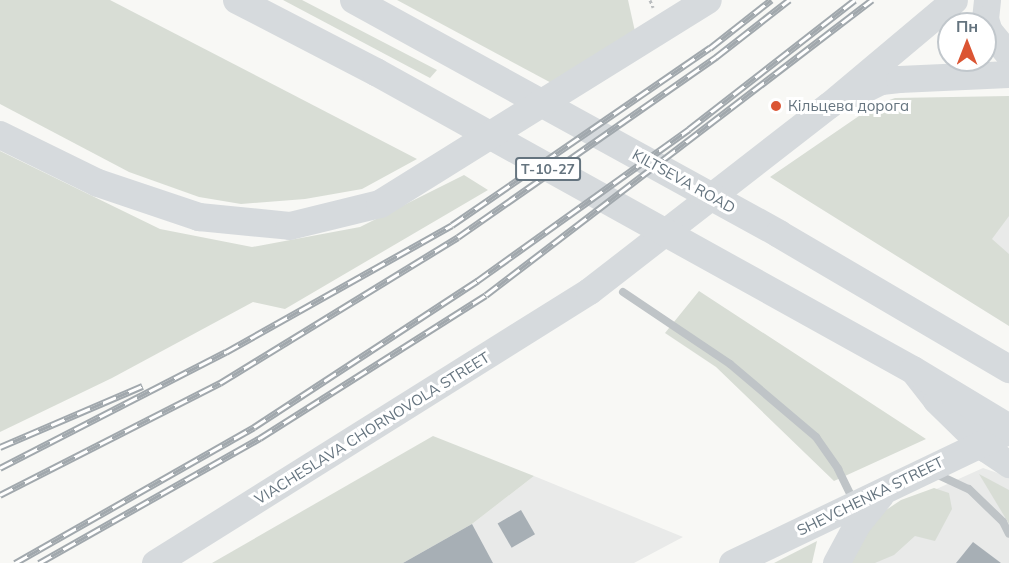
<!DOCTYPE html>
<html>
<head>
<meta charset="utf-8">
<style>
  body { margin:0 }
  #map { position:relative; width:1009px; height:563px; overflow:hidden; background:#f8f8f5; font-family:Mulish,sans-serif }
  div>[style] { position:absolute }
  .built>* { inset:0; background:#e9eae9 }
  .green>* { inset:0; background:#d8ddd5 }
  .building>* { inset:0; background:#a7afb5; transform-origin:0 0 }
  .path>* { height:3px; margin-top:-1.5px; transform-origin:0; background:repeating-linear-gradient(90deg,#babdbf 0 3px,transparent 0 6px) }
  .service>* { height:8px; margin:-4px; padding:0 4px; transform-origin:4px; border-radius:4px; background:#bfc4c7 }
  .primary>* { height:27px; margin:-13.5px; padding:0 13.5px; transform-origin:13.5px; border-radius:13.5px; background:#d6dadd }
  .trunk>* { height:28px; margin:-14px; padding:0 14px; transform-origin:14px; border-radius:14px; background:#d6dadd }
  .rail>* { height:7px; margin-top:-3.5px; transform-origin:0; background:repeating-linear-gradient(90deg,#fff 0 14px,#a1a8ad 0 28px); box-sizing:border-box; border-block:2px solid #a1a8ad }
  .dots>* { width:16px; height:16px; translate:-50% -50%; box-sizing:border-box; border:3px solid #fff; border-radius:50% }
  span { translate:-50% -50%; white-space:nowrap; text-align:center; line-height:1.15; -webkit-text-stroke:6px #fff; paint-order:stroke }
  .shield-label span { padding:2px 4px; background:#fff; border:2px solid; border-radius:4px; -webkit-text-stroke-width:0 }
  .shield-label { font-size:14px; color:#65747f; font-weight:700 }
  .poi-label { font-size:15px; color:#65747f }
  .left { translate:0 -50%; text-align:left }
  .street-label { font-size:15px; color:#65747f }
  .north { position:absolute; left:937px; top:12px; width:60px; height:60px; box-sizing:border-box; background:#fff; border:2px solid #c1c7cc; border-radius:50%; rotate:0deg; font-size:16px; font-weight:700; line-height:24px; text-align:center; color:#65747f }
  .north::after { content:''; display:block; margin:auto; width:21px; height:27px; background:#db5533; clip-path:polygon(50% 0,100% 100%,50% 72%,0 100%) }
</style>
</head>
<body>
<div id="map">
  <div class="built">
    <i style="clip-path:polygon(1009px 171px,1009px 268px,966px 233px)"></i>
    <i style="clip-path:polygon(983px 468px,1009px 477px,1009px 563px,848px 563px,912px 500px)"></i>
    <i style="clip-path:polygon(534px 476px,683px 537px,634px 563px,403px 563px,472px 524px)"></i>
  </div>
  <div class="green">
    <i style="clip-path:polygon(0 0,110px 0,417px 159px,362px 189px,305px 199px,241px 204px,199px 197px,129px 172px,0 104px)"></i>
    <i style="clip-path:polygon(283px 0,302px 0,437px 70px,430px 78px)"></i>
    <i style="clip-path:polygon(397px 0,628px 0,636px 36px,557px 86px)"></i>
    <i style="clip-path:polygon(1009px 96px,1009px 216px,992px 239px,1009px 254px,1009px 326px,770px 177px,875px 105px,895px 98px)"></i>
    <i style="clip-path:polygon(0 151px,160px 229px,252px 247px,360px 227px,464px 175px,488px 190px,285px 309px,253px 302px,112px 378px,0 432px)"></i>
    <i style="clip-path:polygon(699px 291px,926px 439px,834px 481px,716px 367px,665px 333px)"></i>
    <i style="clip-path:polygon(433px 436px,534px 476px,472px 524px,403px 563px,212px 563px)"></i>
    <i style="clip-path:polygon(979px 474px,1009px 490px,1009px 524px)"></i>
    <i style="clip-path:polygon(934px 488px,949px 493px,952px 509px,935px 541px,915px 536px,894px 555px,875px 563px,842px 563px,880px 514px,901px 500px)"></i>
    <i style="clip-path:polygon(817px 541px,812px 563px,774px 563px)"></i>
  </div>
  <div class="building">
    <i style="left:521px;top:510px;width:28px;height:27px;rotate:60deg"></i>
    <i style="clip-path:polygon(472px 524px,493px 563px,403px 563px)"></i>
    <i style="clip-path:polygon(973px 542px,1001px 563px,956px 563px)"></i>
  </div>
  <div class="path">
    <i style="left:650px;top:0;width:8px;rotate:67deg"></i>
  </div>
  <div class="service">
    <i style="left:623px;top:292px;width:129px;rotate:33.9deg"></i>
    <i style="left:730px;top:364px;width:113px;rotate:40.3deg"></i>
    <i style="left:816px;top:437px;width:39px;rotate:55deg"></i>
    <i style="left:838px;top:469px;width:37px;rotate:64deg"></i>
    <i style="left:934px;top:473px;width:38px;rotate:25deg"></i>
    <i style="left:969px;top:489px;width:47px;rotate:44.1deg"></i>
    <i style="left:1003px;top:522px;width:13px;rotate:63deg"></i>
  </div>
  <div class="primary">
    <i style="left:987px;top:0;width:19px;rotate:96deg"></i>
    <i style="left:985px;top:19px;width:13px;rotate:72deg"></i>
    <i style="left:989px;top:31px;width:31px;rotate:50deg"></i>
    <i style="left:854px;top:94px;width:30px;rotate:-26deg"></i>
    <i style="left:881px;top:81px;width:18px;rotate:-6deg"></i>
    <i style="left:899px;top:79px;width:110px;rotate:-2.6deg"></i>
    <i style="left:915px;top:373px;width:34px;rotate:52deg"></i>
    <i style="left:936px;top:400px;width:69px;rotate:44.4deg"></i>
    <i style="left:985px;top:448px;width:29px;rotate:34deg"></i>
    <i style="left:155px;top:563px;width:512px;rotate:-32.08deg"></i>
    <i style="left:589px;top:291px;width:304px;rotate:-37.8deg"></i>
    <i style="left:829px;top:105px;width:163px;rotate:-40deg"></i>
    <i style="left:732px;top:563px;width:307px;rotate:-25.6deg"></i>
    <i style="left:836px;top:563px;width:44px;rotate:-61.7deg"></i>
    <i style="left:857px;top:524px;width:38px;rotate:-51deg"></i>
  </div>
  <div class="trunk">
    <i style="left:237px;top:0;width:157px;rotate:27.4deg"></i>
    <i style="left:376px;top:72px;width:614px;rotate:29.03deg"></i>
    <i style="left:913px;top:370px;width:112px;rotate:31.1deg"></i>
    <i style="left:354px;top:0;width:485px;rotate:28.8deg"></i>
    <i style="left:779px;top:234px;width:267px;rotate:30.4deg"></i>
    <i style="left:0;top:135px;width:109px;rotate:26.1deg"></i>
    <i style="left:98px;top:183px;width:107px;rotate:18.6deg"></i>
    <i style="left:199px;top:217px;width:91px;rotate:5.6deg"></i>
    <i style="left:290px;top:226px;width:93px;rotate:-13.7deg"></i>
    <i style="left:380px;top:204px;width:386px;rotate:-31.9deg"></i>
  </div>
  <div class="rail">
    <i style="left:0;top:447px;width:155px;rotate:-23.2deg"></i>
    <i style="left:0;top:468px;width:254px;rotate:-27.2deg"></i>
    <i style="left:226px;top:352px;width:259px;rotate:-29.3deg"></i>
    <i style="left:452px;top:225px;width:313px;rotate:-34.5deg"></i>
    <i style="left:710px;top:48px;width:78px;rotate:-38.2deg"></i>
    <i style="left:0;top:495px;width:247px;rotate:-27deg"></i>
    <i style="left:220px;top:383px;width:279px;rotate:-31.5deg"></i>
    <i style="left:458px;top:237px;width:315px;rotate:-34.9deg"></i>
    <i style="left:716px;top:57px;width:93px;rotate:-38deg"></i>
    <i style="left:15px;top:563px;width:275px;rotate:-29.6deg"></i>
    <i style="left:254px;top:427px;width:267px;rotate:-33.2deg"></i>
    <i style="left:477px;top:281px;width:261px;rotate:-35.6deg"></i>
    <i style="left:689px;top:129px;width:210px;rotate:-37.9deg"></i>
    <i style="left:39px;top:563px;width:254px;rotate:-29.5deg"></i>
    <i style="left:260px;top:438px;width:267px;rotate:-32.3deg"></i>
    <i style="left:486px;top:295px;width:486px;rotate:-37.4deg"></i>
  </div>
  <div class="dots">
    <i style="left:776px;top:106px;background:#db5533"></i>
  </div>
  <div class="shield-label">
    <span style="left:548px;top:169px">Т-10-27</span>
  </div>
  <div class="poi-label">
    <span class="left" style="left:788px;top:106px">Кільцева дорога</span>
  </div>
  <div class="street-label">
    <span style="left:684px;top:181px;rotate:29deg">KILTSEVA ROAD</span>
    <span style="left:372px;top:428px;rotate:-32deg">VIACHESLAVA CHORNOVOLA STREET</span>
    <span style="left:870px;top:496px;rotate:-26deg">SHEVCHENKA STREET</span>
  </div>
  <div class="north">Пн</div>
</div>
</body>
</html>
